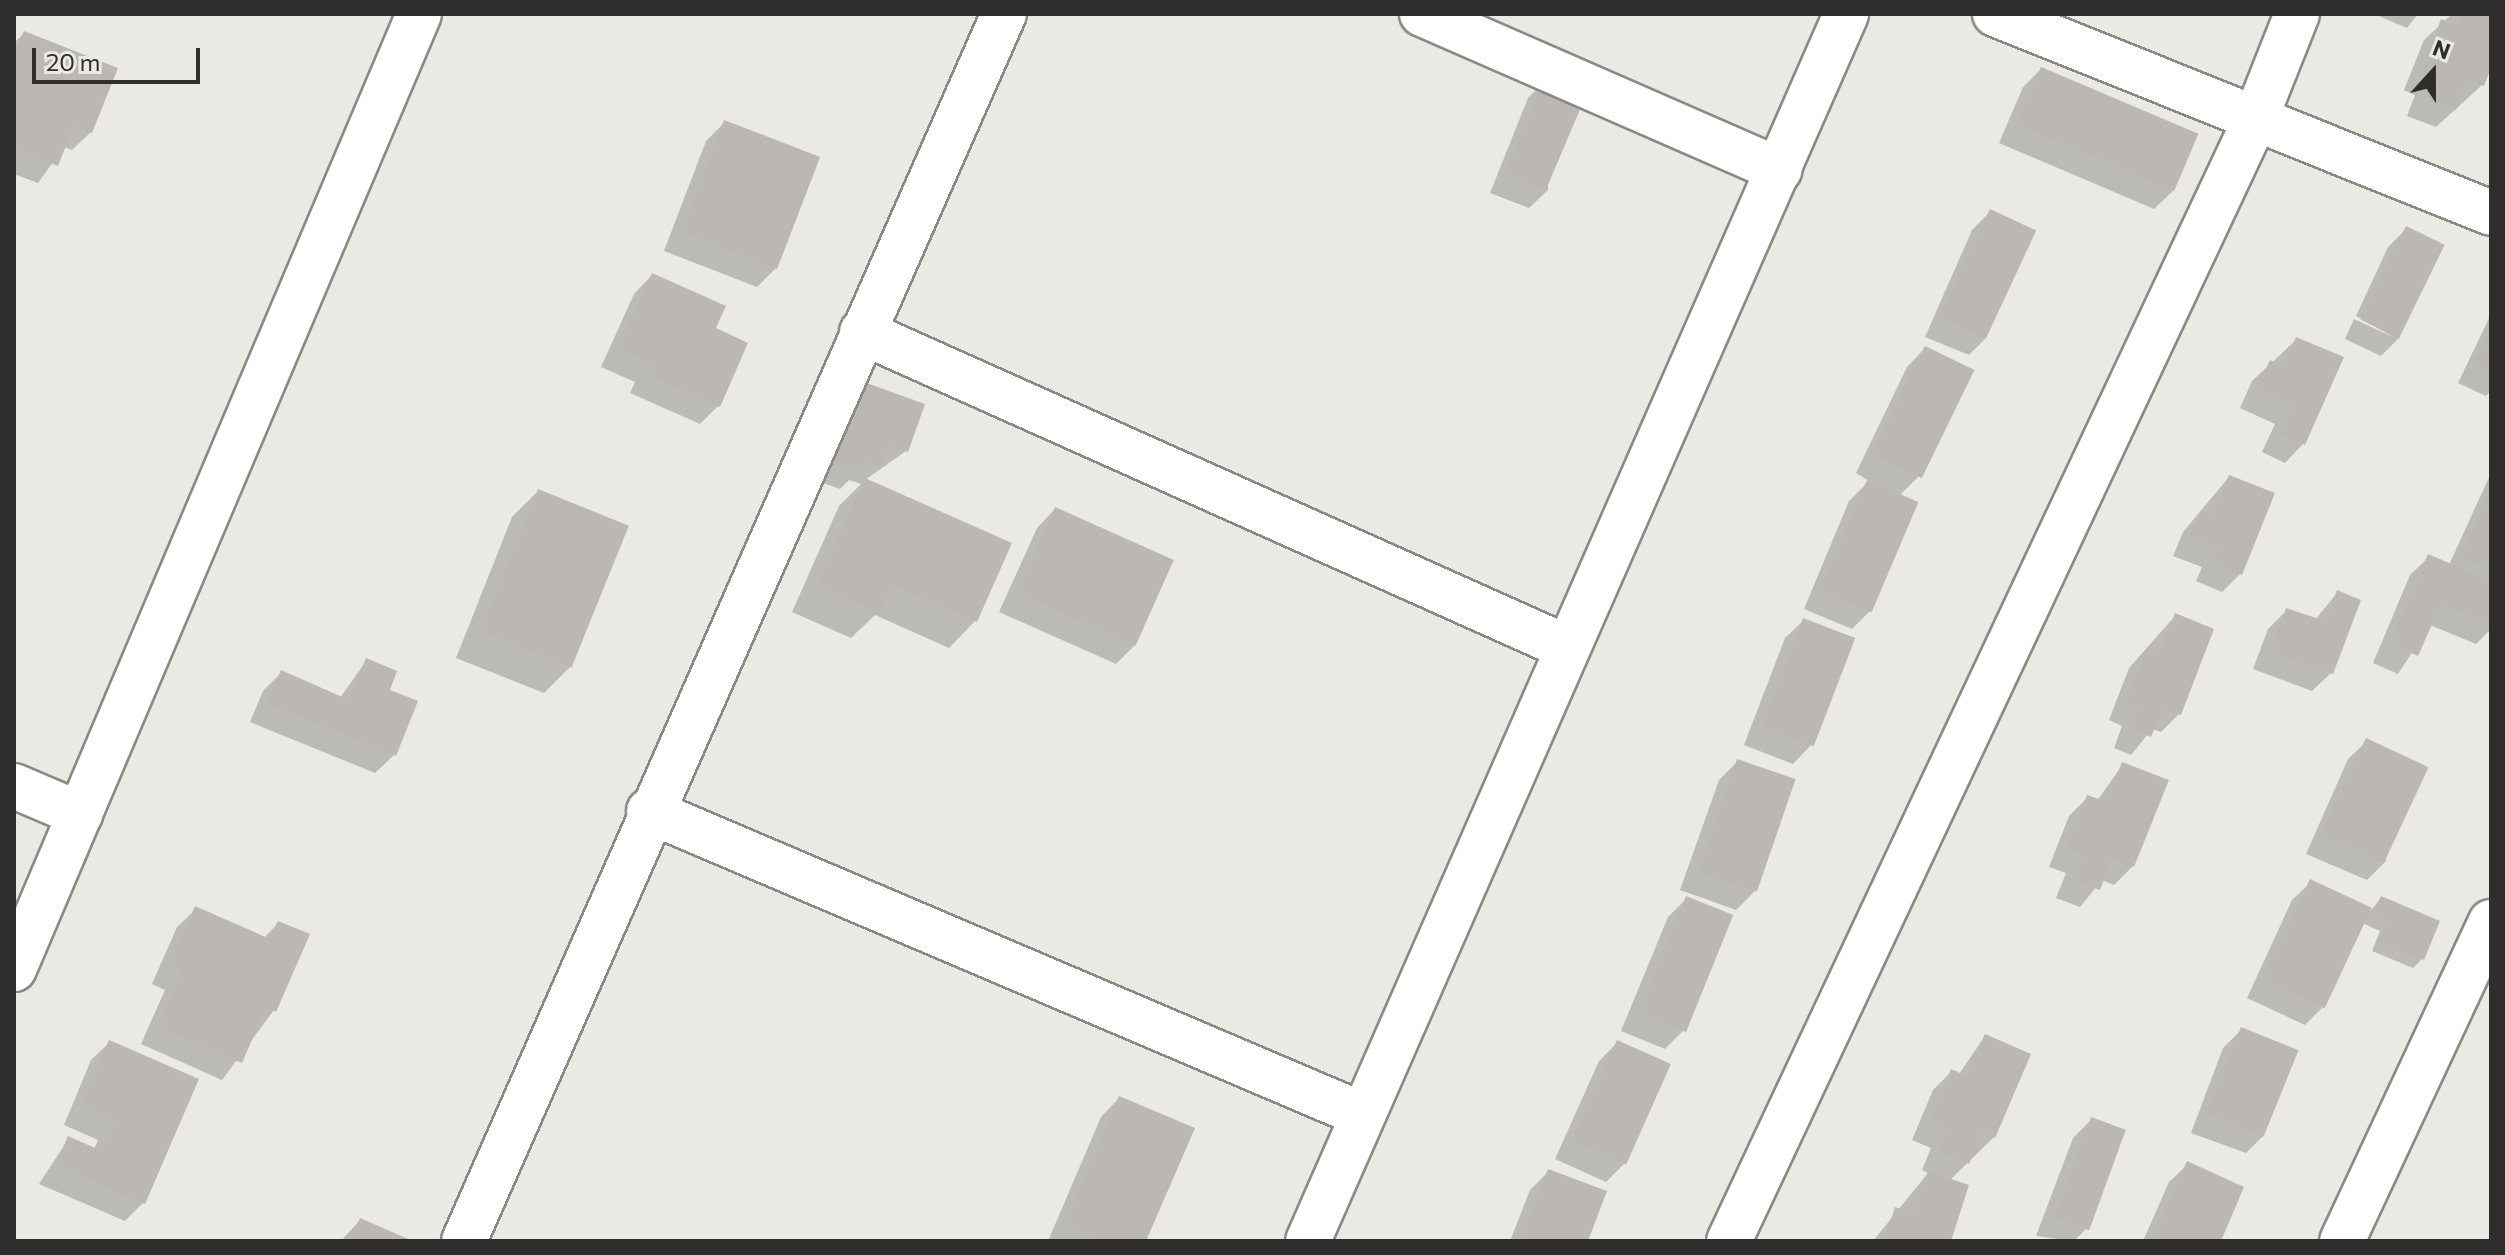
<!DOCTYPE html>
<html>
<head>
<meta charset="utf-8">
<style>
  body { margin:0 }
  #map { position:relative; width:2505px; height:1255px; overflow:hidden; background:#ebe9e4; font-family:Commissioner,sans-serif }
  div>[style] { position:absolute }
  .shadow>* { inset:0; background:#0003 }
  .building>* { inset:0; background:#bbb8b4; transform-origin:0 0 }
  .roads { filter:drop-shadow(2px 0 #8b8984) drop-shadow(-2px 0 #8b8984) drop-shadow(0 2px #8b8984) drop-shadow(0 -2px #8b8984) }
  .minor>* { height:44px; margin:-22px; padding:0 22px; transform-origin:22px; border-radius:22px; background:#fff }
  span { translate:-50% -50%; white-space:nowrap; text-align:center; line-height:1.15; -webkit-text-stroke:6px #ebe9e4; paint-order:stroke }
  .frame { position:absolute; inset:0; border:16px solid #2f2e2c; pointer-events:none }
  .north { position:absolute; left:2393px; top:32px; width:80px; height:80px; -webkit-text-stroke:6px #ebe9e4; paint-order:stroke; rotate:21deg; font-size:22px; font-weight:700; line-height:32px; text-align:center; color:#2f2e2c }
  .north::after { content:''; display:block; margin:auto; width:28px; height:36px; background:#2f2e2c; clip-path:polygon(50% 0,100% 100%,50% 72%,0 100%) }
  .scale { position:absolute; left:32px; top:48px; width:168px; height:36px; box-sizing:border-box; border:4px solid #2f2e2c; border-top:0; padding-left:10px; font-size:24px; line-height:28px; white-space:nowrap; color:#2f2e2c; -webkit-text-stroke:6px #ebe9e4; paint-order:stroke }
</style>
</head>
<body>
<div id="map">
  <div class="shadow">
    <i style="clip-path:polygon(2374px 14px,2418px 14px,2407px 28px)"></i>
    <i style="clip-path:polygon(2452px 14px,2491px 14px,2491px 62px,2482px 85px,2436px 127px,2407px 116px,2415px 95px,2404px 90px,2424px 40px)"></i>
    <i style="clip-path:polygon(24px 33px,91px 132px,72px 150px,64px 147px,38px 183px,14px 174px,14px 43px)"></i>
    <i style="clip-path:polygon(2041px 69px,2173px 191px,2154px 209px,1999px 143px,2023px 87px)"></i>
    <i style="clip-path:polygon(1547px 79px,1548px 190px,1529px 208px,1490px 193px,1528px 98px)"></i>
    <i style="clip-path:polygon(725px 122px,776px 268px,757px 287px,664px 251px,706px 141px)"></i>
    <i style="clip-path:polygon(1990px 212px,1987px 337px,1969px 355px,1925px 337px,1972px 230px)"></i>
    <i style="clip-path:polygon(2406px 229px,2400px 337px,2381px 356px,2345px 339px,2354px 319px,2395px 338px,2356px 316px,2388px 247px)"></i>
    <i style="clip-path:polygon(652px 275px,713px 329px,718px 406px,700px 424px,630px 393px,635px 382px,601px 367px,634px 294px)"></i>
    <i style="clip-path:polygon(2491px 314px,2491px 391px,2486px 396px,2458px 383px)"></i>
    <i style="clip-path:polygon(2297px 339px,2303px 444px,2285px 463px,2262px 452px,2275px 424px,2240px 408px,2252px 381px)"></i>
    <i style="clip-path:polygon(1925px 348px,1920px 475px,1899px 496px,1916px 503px,1871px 610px,1852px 629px,1804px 609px,1849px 501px,1867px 483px,1884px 490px,1856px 473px,1907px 367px)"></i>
    <i style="clip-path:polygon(829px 397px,906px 451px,865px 480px,1009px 544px,975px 621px,949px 648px,875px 615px,851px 638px,792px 612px,839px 506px,861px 484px,849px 480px,840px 489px,801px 475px)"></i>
    <i style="clip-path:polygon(2491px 473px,2491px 629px,2476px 644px,2430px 625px,2398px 674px,2373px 663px,2410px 575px,2429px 557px,2449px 565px)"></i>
    <i style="clip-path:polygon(2229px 477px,2240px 574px,2222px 592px,2196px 581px,2202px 567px,2173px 556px,2183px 532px)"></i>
    <i style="clip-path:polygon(538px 491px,571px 666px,544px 693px,456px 658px,512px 517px)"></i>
    <i style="clip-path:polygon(1055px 509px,1134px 646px,1116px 664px,999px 612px,1037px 528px)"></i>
    <i style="clip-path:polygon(2337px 593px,2331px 673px,2312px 691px,2253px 669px,2268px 629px,2287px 610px,2315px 620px)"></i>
    <i style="clip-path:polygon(2175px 616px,2179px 714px,2161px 732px,2152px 729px,2131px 755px,2114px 748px,2122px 726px,2109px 720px,2129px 668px)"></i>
    <i style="clip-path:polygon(1804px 620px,1811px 745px,1793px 764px,1744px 745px,1785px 638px)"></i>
    <i style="clip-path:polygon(366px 661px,387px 691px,394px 755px,375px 773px,250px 722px,263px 691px,281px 673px,340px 698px)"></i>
    <i style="clip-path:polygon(2367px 741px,2386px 861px,2367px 880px,2306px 854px,2348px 759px)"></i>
    <i style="clip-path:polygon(1738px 761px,1754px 892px,1736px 910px,1680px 890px,1719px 780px)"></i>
    <i style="clip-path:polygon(2123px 764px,2133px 866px,2114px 885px,2102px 880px,2080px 907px,2056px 898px,2066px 873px,2049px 867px,2069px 816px,2088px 797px,2097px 801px)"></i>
    <i style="clip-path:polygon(2311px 882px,2371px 910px,2381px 898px,2422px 959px,2413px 968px,2372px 951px,2380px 931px,2362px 923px,2323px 1007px,2305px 1025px,2247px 998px,2292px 900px)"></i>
    <i style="clip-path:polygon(1686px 899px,1683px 1031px,1665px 1049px,1621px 1031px,1668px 917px)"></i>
    <i style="clip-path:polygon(196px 909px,264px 938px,278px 923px,274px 1010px,222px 1080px,141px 1044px,165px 990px,152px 984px,177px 927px)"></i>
    <i style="clip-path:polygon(2241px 1030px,2264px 1135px,2246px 1153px,2191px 1133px,2223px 1048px)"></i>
    <i style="clip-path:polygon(1985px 1036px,1994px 1137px,1950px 1180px,1949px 1241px,1873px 1241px,1928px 1173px,1922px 1170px,1931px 1148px,1912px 1140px,1933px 1090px,1952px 1071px,1959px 1074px)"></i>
    <i style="clip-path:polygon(110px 1042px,143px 1203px,125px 1221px,39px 1184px,69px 1138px,94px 1149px,98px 1140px,64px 1125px,91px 1060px)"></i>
    <i style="clip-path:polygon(1617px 1043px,1624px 1164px,1606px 1182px,1555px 1159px,1599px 1061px)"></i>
    <i style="clip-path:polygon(1119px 1098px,1144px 1241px,1048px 1241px,1101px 1117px)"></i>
    <i style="clip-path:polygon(2091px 1120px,2087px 1228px,2074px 1241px,2036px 1236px,2073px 1138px)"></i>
    <i style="clip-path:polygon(2188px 1164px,2218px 1241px,2143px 1241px,2169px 1182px)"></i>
    <i style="clip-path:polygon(1549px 1171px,1586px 1241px,1510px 1241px,1530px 1190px)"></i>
    <i style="clip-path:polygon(360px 1220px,408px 1241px,341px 1241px)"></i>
  </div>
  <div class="building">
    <i style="clip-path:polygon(2461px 14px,2491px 14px,2491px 68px,2484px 86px,2468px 79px,2456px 110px,2424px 98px,2432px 76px,2421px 72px,2441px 19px,2457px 25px)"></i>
    <i style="clip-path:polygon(24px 31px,118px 68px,92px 133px,74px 125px,58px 166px,14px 148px,14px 56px)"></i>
    <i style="left:2041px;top:67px;width:171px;height:62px;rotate:23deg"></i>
    <i style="left:1546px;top:77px;width:44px;height:105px;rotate:23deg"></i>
    <i style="left:724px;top:120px;width:103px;height:120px;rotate:21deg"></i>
    <i style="left:1990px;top:209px;width:51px;height:119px;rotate:25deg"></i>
    <i style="left:2406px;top:226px;width:43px;height:104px;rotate:26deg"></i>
    <i style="clip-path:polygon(652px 273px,726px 306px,716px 328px,748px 343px,720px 407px,647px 374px,652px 363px,618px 348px)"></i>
    <i style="clip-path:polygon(2491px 330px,2491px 372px,2475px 364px)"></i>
    <i style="clip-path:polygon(2296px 337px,2344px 357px,2305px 445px,2279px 434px,2292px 406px,2257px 389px,2270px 360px,2283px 367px)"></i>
    <i style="left:1925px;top:346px;width:55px;height:120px;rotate:26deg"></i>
    <i style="clip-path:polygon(847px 376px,925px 404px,908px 452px,889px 445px,881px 467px,864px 460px,860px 471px,818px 456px)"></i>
    <i style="clip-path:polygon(2229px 475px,2275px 493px,2242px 575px,2213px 563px,2219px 548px,2190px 537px,2201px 511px,2212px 515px)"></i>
    <i style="clip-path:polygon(865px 478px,1012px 543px,977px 622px,892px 585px,879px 613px,817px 585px)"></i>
    <i style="left:1867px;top:480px;width:56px;height:120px;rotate:23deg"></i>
    <i style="clip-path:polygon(2491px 486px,2491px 569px,2462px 557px)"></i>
    <i style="left:538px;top:489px;width:98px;height:153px;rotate:22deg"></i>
    <i style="left:1055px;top:507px;width:130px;height:94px;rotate:24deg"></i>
    <i style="clip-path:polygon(2428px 554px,2491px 581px,2491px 625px,2441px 604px,2418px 656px,2390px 644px)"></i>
    <i style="clip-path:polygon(2337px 590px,2361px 600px,2333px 674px,2270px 651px,2286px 608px,2325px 621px)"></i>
    <i style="clip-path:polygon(2175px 613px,2214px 629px,2181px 715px,2163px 708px,2151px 737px,2131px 729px,2140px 707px,2126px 702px,2147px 647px,2160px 652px)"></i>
    <i style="left:1803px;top:618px;width:56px;height:116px;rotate:21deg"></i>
    <i style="clip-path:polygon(366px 658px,397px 671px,390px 690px,418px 701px,396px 756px,267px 703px,281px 670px,349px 700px)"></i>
    <i style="left:2366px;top:738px;width:69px;height:106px;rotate:25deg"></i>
    <i style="left:1737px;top:759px;width:62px;height:119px;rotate:19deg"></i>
    <i style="clip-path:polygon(2122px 762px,2169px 780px,2134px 867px,2112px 859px,2100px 890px,2073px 880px,2083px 855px,2066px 848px,2087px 795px,2107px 802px)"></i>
    <i style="left:2310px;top:879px;width:68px;height:111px;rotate:25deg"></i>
    <i style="left:1686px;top:896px;width:51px;height:126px;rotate:22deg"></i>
    <i style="clip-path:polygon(2381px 896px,2440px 921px,2424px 960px,2379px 942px,2388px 922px,2372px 915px)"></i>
    <i style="clip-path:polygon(195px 906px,270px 939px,278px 921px,310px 934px,276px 1012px,266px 1007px,242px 1063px,158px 1026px,182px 971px,169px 965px)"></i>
    <i style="left:2241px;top:1027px;width:62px;height:93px;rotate:22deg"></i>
    <i style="clip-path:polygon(1985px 1034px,2031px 1054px,1995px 1138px,1982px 1132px,1969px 1164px,1939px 1151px,1948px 1129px,1929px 1122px,1951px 1069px,1967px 1076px)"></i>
    <i style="clip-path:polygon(109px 1040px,199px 1079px,145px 1204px,56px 1165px,68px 1136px,102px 1151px,115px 1121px,81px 1106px)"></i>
    <i style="left:1617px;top:1040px;width:59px;height:110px;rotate:24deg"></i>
    <i style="clip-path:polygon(1119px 1096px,1195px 1128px,1146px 1241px,1102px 1241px,1064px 1225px)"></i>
    <i style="left:2091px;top:1117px;width:37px;height:107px;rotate:20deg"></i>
    <i style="clip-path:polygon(2187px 1161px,2244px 1187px,2221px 1241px,2152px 1241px)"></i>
    <i style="clip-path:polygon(1548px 1169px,1607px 1191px,1588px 1241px,1520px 1241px)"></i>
    <i style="clip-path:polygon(1928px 1171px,1969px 1185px,1951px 1241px,1884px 1241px,1895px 1207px,1914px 1213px)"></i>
    <i style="clip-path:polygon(360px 1218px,413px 1241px,350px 1241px)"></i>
  </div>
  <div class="roads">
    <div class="minor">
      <i style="left:1422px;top:14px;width:390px;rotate:23.6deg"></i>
      <i style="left:1995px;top:14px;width:534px;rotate:21.86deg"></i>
      <i style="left:862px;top:332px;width:773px;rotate:24.11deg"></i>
      <i style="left:14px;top:786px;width:72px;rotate:23deg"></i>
      <i style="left:649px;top:811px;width:776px;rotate:23.06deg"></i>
      <i style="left:14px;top:969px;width:1037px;rotate:-67.02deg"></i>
      <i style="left:464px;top:1241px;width:1341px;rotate:-66.25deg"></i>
      <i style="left:1308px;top:1241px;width:1340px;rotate:-66.32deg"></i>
      <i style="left:1729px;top:1241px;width:1238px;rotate:-64.86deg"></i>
      <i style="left:2255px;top:120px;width:114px;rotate:-68.4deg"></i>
      <i style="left:2342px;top:1241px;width:352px;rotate:-65deg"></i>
    </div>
  </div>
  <div class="frame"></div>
  <div class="north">N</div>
  <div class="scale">20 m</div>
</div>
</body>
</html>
